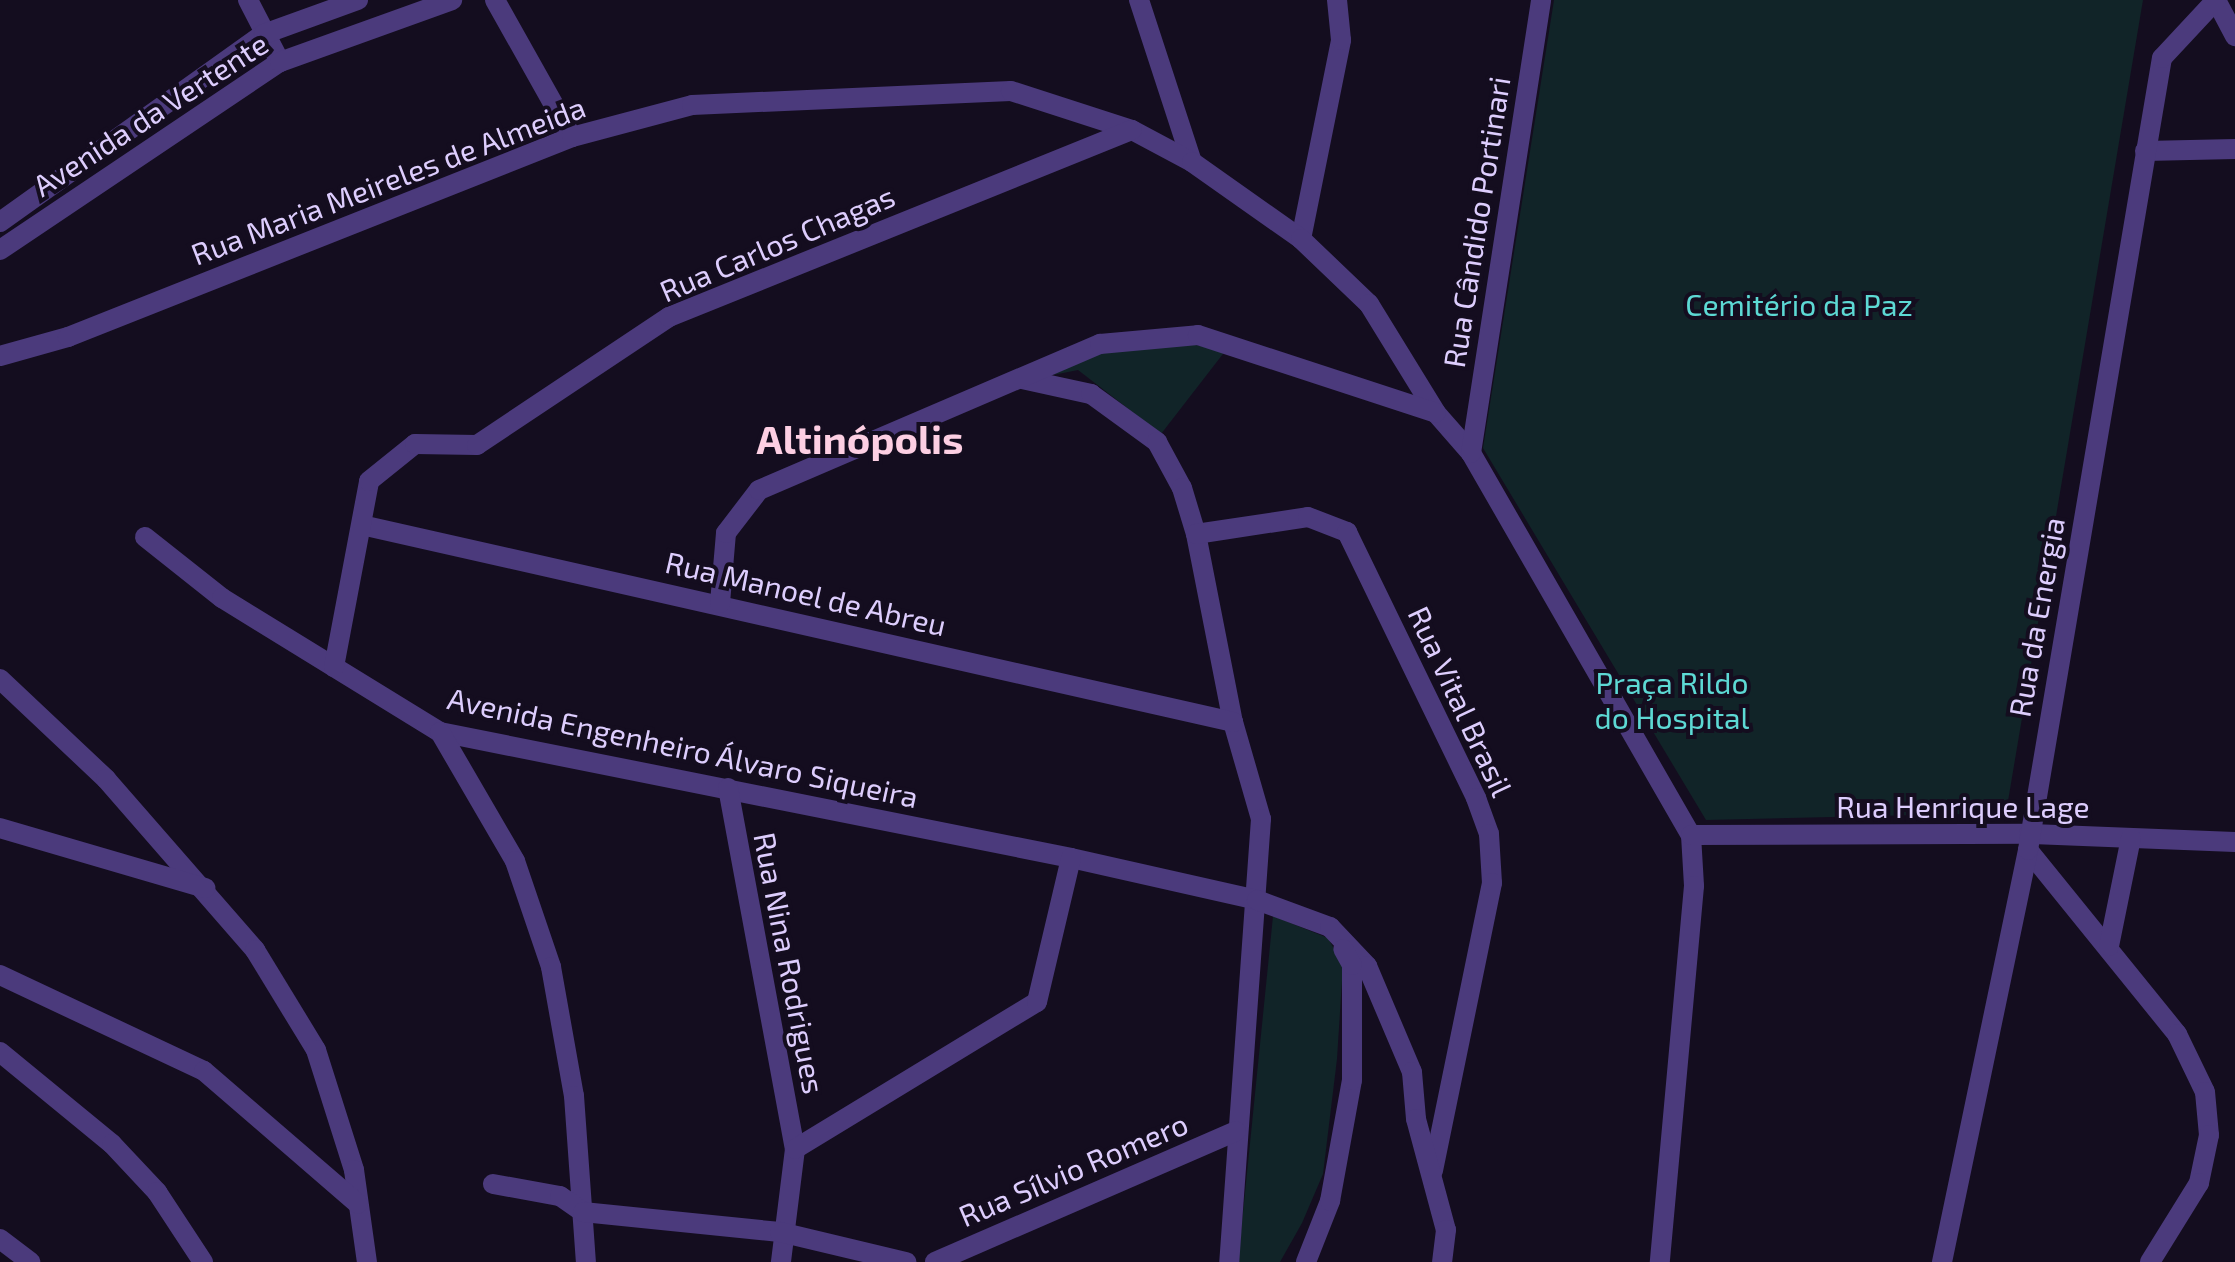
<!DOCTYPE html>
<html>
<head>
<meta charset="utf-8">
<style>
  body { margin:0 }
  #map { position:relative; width:2235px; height:1262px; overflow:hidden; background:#140d1f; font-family:"Exo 2",sans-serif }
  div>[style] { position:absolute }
  .green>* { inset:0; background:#112428 }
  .minor>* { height:20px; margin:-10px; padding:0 10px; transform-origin:10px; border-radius:10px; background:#4b3a7c }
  span { translate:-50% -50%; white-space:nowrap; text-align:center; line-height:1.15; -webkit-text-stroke:8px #140d1f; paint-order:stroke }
  .street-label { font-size:30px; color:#ddcdfd }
  .park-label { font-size:30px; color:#5dd9d4 }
  .district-label { font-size:40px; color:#fdcfe3; font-weight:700 }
</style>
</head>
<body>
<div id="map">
  <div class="green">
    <i style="clip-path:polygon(1554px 0,2143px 0,2006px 813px,1706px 820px,1483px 448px)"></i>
    <i style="clip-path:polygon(1195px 345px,1226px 350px,1161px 434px,1078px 370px,1053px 375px,1102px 350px)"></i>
    <i style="clip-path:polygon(1273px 916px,1328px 938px,1343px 965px,1337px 1059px,1323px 1174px,1302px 1223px,1280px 1262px,1238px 1262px)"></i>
  </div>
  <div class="minor">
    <i style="left:248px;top:0;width:70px;rotate:62.7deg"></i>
    <i style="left:495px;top:0;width:157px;rotate:60.7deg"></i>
    <i style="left:1139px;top:0;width:170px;rotate:71.9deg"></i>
    <i style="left:2216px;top:0;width:41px;rotate:62.2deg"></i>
    <i style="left:2145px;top:151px;width:90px;rotate:-1.3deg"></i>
    <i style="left:0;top:222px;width:324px;rotate:-35.5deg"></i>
    <i style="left:264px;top:34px;width:100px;rotate:-19.9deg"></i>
    <i style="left:1301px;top:239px;width:203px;rotate:-78.6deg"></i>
    <i style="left:1341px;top:40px;width:40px;rotate:-95.7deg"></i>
    <i style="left:0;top:250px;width:337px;rotate:-33.9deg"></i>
    <i style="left:280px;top:62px;width:183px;rotate:-19.8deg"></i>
    <i style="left:0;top:356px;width:71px;rotate:-15.6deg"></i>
    <i style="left:68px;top:337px;width:542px;rotate:-21.64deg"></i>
    <i style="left:572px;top:137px;width:124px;rotate:-14.9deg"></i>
    <i style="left:692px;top:105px;width:319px;rotate:-2.5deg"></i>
    <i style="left:1011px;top:91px;width:127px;rotate:17.9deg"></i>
    <i style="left:1132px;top:130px;width:68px;rotate:28.1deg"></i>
    <i style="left:1192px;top:162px;width:133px;rotate:35.2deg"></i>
    <i style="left:1301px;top:239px;width:94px;rotate:43.7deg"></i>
    <i style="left:1369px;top:304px;width:128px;rotate:58.4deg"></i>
    <i style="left:1436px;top:413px;width:53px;rotate:48.8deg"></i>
    <i style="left:1471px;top:453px;width:441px;rotate:60.1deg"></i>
    <i style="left:1691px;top:835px;width:51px;rotate:86.6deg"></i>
    <i style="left:1694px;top:886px;width:378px;rotate:95.2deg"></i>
    <i style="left:1022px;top:379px;width:71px;rotate:12.3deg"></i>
    <i style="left:1091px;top:394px;width:82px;rotate:36deg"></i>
    <i style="left:1157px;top:442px;width:52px;rotate:61.5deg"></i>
    <i style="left:1182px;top:488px;width:48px;rotate:73.1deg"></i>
    <i style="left:1196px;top:534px;width:192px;rotate:78.9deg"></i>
    <i style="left:1233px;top:722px;width:101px;rotate:73.9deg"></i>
    <i style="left:1261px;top:819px;width:444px;rotate:94.1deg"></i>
    <i style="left:1471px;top:453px;width:458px;rotate:-81.2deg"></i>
    <i style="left:366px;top:526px;width:889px;rotate:12.74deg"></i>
    <i style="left:1196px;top:534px;width:113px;rotate:-8.6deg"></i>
    <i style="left:1308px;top:517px;width:42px;rotate:21deg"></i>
    <i style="left:1347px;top:532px;width:296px;rotate:64.1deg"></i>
    <i style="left:1476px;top:798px;width:38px;rotate:70deg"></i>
    <i style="left:1489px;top:834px;width:49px;rotate:86.5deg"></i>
    <i style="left:1492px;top:883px;width:294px;rotate:101.6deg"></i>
    <i style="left:145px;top:537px;width:98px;rotate:38.4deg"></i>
    <i style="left:222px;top:598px;width:256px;rotate:31.6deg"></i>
    <i style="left:440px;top:732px;width:643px;rotate:11.29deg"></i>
    <i style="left:1071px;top:858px;width:191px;rotate:12.7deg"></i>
    <i style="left:1257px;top:900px;width:78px;rotate:20.3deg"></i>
    <i style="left:1330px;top:927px;width:54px;rotate:46.5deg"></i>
    <i style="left:1367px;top:966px;width:115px;rotate:67deg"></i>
    <i style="left:1412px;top:1072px;width:47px;rotate:85.1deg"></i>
    <i style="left:1416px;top:1119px;width:115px;rotate:74.9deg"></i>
    <i style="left:1446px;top:1230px;width:32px;rotate:97deg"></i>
    <i style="left:720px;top:603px;width:70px;rotate:-85.1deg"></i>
    <i style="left:726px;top:533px;width:54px;rotate:-52.5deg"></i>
    <i style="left:759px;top:490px;width:371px;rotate:-23.2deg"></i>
    <i style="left:1100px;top:344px;width:98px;rotate:-5.2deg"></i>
    <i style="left:1198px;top:335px;width:250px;rotate:18.1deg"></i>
    <i style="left:334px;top:667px;width:189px;rotate:-79.3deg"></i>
    <i style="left:369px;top:481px;width:59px;rotate:-38.8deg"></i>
    <i style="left:415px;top:444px;width:62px;rotate:0.9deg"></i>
    <i style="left:477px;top:445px;width:231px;rotate:-33.7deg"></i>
    <i style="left:669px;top:317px;width:499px;rotate:-22deg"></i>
    <i style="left:0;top:679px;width:146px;rotate:43.3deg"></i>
    <i style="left:106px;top:779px;width:227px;rotate:48.9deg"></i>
    <i style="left:255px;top:950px;width:117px;rotate:58.6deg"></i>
    <i style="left:316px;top:1050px;width:126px;rotate:72.4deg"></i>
    <i style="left:354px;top:1170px;width:93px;rotate:82deg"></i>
    <i style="left:440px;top:732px;width:149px;rotate:59.8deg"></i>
    <i style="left:515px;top:861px;width:112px;rotate:71.2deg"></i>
    <i style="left:551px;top:967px;width:131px;rotate:79.9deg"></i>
    <i style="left:574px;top:1096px;width:166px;rotate:85.9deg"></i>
    <i style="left:728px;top:788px;width:367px;rotate:79.5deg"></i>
    <i style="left:795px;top:1149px;width:114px;rotate:97.1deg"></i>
    <i style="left:0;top:828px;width:214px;rotate:16.3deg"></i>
    <i style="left:1691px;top:835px;width:338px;rotate:-0.2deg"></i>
    <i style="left:2029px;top:834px;width:206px;rotate:2.2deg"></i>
    <i style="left:2028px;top:850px;width:237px;rotate:51deg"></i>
    <i style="left:2177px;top:1034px;width:64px;rotate:64.2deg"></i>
    <i style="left:2205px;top:1092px;width:43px;rotate:84.7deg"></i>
    <i style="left:2209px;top:1135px;width:49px;rotate:101.8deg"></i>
    <i style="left:2199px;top:1183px;width:93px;rotate:121.8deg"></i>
    <i style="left:2109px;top:946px;width:110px;rotate:-78.5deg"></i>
    <i style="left:0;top:975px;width:225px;rotate:25.2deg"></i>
    <i style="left:204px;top:1071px;width:203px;rotate:40.8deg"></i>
    <i style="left:0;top:1052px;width:145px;rotate:39.4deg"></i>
    <i style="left:112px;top:1144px;width:66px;rotate:46.8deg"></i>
    <i style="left:157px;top:1192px;width:84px;rotate:56.7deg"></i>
    <i style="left:795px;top:1149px;width:283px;rotate:-31.3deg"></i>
    <i style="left:1037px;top:1002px;width:148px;rotate:-76.7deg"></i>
    <i style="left:493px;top:1184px;width:68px;rotate:10.2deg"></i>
    <i style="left:560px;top:1196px;width:28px;rotate:35deg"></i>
    <i style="left:583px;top:1212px;width:198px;rotate:5.8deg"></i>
    <i style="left:780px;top:1232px;width:130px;rotate:13.4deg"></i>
    <i style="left:0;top:1239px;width:38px;rotate:37deg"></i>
    <i style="left:935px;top:1262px;width:328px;rotate:-23.5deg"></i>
    <i style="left:1306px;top:1262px;width:66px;rotate:-68.5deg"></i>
    <i style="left:1330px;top:1201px;width:123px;rotate:-79.7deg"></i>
    <i style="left:1352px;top:1080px;width:115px;rotate:-90deg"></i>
    <i style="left:1352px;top:965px;width:18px;rotate:-119deg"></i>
    <i style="left:1942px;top:1262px;width:421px;rotate:-78.2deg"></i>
    <i style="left:2028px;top:850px;width:803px;rotate:-80.4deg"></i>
    <i style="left:2162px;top:58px;width:79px;rotate:-47deg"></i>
  </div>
  <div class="street-label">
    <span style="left:150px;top:114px;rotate:-33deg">Avenida da Vertente</span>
    <span style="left:388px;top:180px;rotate:-21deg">Rua Maria Meireles de Almeida</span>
    <span style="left:1476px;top:222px;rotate:-81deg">Rua Cândido Portinari</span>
    <span style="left:777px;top:243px;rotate:-23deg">Rua Carlos Chagas</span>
    <span style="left:806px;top:593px;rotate:13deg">Rua Manoel de Abreu</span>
    <span style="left:2036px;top:617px;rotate:-80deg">Rua da Energia</span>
    <span style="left:1461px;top:701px;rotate:65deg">Rua Vital Brasil</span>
    <span style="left:683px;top:747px;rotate:12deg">Avenida Engenheiro Álvaro Siqueira</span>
    <span style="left:1963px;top:806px">Rua Henrique Lage</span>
    <span style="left:790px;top:963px;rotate:79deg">Rua Nina Rodrigues</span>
    <span style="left:1073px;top:1169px;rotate:-23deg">Rua Sílvio Romero</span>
  </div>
  <div class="park-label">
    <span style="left:1799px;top:304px">Cemitério da Paz</span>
    <span style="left:1672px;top:699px">Praça Rildo<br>do Hospital</span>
  </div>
  <div class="district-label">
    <span style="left:860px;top:438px">Altinópolis</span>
  </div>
</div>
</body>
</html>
